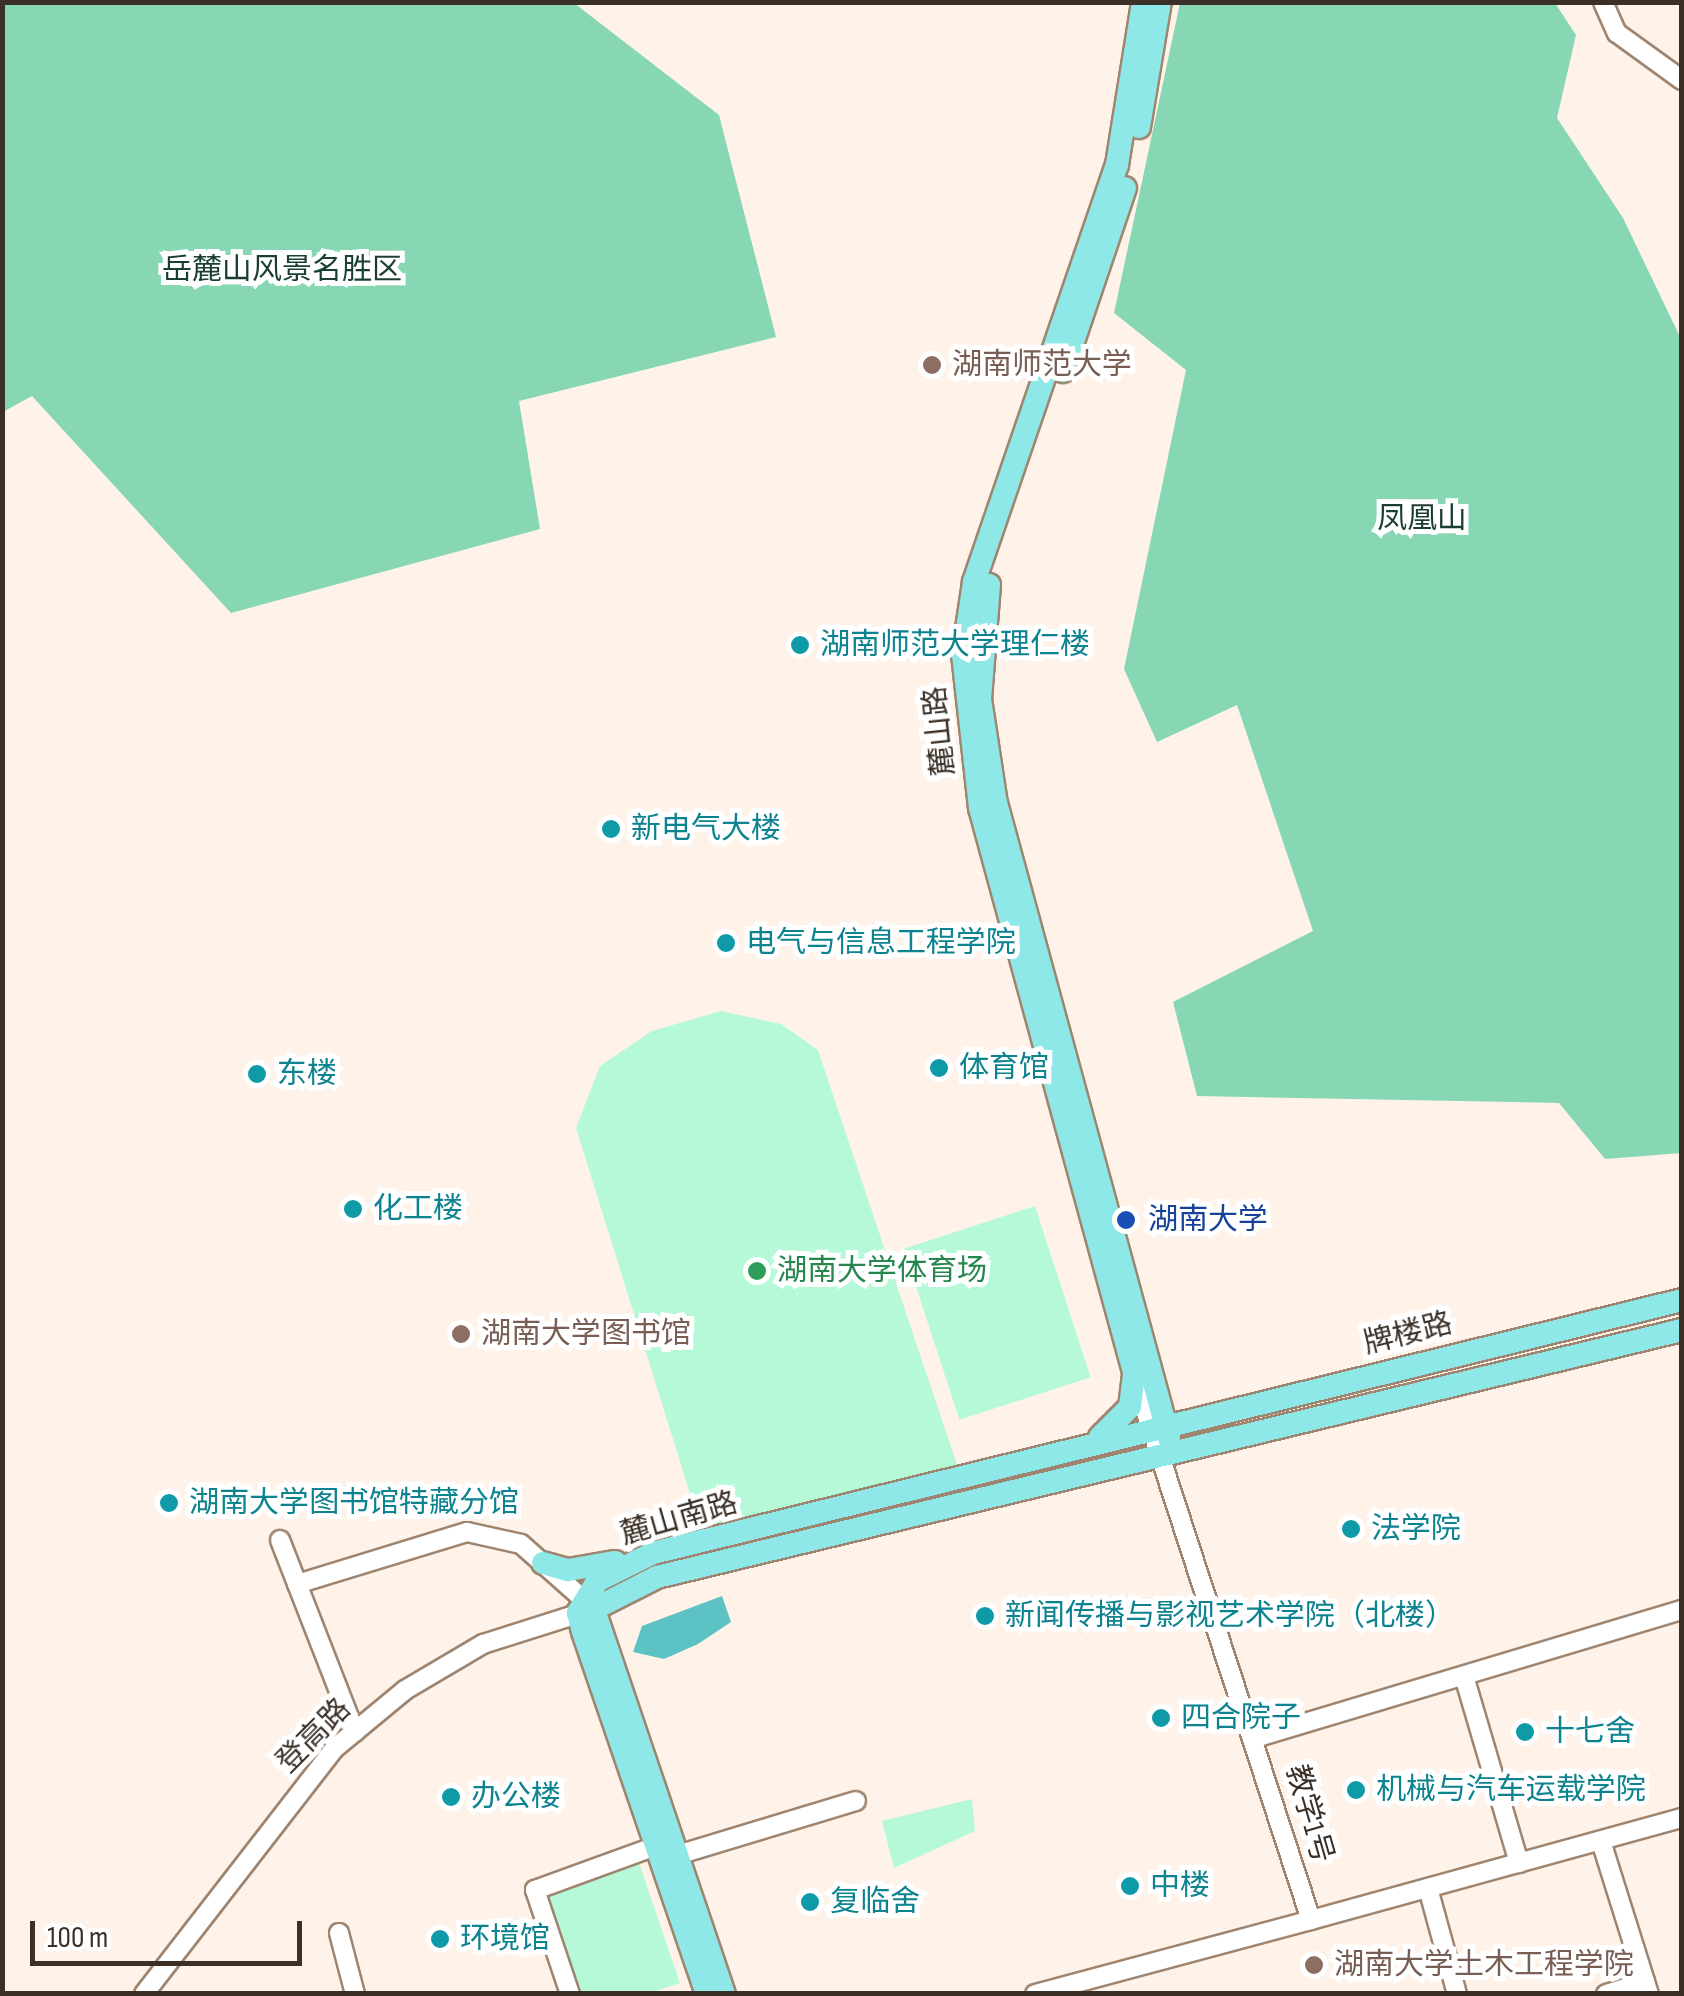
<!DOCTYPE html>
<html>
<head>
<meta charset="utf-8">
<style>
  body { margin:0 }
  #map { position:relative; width:1684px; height:1996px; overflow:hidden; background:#fef2e9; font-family:"Sofia Sans Condensed","Noto Sans SC",sans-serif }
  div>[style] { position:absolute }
  .green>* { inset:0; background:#b5f9d9; transform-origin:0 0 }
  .forest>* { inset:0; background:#87d7b4 }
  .water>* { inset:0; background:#5dc2c4 }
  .roads { filter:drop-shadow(2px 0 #9f856f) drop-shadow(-2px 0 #9f856f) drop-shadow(0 2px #9f856f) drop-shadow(0 -2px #9f856f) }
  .minor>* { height:18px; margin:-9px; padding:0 9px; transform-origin:9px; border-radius:9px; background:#fff }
  .major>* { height:22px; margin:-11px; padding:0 11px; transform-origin:11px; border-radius:11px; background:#8ee8e7 }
  .dots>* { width:28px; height:28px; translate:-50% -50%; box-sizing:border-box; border:5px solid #fff; border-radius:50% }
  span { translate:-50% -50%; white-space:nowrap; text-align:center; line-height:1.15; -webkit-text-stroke:10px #fff; paint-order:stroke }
  .park-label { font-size:30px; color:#1a3e30 }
  .education-label { font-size:30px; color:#785e54 }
  .left { translate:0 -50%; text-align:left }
  .culture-label { font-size:30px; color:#0d838f }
  .street-label { font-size:30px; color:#3b3027 }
  .transit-label { font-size:30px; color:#164399 }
  .leisure-label { font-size:30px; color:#27864d }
  .frame { position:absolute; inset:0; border:5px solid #3b3027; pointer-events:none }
  .scale { position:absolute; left:30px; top:1921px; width:272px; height:45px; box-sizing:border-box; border:5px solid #3b3027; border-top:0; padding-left:12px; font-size:30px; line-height:35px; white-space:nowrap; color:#3b3027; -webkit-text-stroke:8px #fff; paint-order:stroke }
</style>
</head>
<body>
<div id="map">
  <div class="green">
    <i style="clip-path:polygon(721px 1011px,781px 1024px,818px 1050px,958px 1468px,702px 1532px,576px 1128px,600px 1066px,652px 1031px)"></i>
    <i style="left:1035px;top:1206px;width:180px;height:138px;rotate:72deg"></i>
    <i style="clip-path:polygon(972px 1799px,975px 1831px,894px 1868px,882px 1821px)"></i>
    <i style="clip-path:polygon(637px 1857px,680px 1983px,650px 1993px,575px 1993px,540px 1889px)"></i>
  </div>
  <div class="forest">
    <i style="clip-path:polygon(2px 3px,574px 3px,719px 115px,776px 337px,519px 401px,540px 529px,231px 613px,32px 396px,3px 412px)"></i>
    <i style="clip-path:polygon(1180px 3px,1555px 3px,1576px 35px,1557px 118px,1623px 218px,1681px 339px,1681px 1153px,1605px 1159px,1559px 1103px,1197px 1096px,1173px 1002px,1313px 931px,1237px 705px,1157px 742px,1124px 669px,1186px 370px,1114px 313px)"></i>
  </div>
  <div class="water">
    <i style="clip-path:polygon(722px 1596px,731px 1622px,698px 1644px,664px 1659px,633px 1652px,642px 1626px)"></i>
  </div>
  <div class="roads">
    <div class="minor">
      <i style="left:1603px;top:2px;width:34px;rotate:66deg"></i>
      <i style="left:1617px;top:33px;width:80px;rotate:35.9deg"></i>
      <i style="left:280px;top:1540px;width:206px;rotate:68.7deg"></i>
      <i style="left:297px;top:1584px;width:178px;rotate:-17deg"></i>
      <i style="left:467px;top:1532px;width:55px;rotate:12.5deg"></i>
      <i style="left:521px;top:1544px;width:95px;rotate:41.6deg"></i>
      <i style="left:1464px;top:1676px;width:195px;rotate:73.6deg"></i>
      <i style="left:1258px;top:1737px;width:443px;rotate:-16.7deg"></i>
      <i style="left:1601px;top:1841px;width:160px;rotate:72.6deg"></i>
      <i style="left:674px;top:1856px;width:190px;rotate:-16.8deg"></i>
      <i style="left:1428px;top:1888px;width:110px;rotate:74.7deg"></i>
      <i style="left:1311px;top:1920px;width:385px;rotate:-15.4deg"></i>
      <i style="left:339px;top:1933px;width:63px;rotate:75.3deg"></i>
      <i style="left:144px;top:1994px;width:311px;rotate:-52.2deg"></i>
      <i style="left:335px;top:1748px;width:91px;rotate:-39.6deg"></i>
      <i style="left:405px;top:1690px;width:91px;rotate:-30.5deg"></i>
      <i style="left:483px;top:1644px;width:112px;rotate:-17.6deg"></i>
      <i style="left:570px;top:1994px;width:110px;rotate:-108.6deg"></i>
      <i style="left:535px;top:1890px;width:140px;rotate:-20deg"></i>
      <i style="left:1035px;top:1994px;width:286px;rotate:-15deg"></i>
      <i style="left:1311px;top:1920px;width:569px;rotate:-108.02deg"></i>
      <i style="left:1606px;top:1994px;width:41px;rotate:-17.1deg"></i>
    </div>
    <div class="major">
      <i style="left:1139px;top:127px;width:127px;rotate:-80.5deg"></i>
      <i style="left:1063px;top:371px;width:193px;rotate:-71.3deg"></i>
      <i style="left:989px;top:585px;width:114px;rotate:94.5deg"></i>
      <i style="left:980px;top:699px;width:105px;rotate:81.3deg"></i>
      <i style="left:996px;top:803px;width:658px;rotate:74.76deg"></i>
      <i style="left:1100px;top:1437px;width:42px;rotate:-45deg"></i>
      <i style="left:1130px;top:1407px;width:35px;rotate:-83deg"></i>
      <i style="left:1134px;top:1372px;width:585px;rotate:-105.27deg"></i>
      <i style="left:980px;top:808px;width:154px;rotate:-96.3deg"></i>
      <i style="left:963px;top:655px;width:74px;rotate:-81.4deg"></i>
      <i style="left:974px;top:582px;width:441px;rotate:-71.1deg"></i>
      <i style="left:1117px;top:165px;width:165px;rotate:-80.9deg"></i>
      <i style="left:543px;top:1563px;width:26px;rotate:16deg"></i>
      <i style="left:568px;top:1570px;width:48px;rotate:-9.7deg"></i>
      <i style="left:707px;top:1994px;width:384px;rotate:-108.9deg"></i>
      <i style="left:583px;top:1631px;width:19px;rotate:-106deg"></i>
      <i style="left:578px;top:1613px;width:37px;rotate:-59deg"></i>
      <i style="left:597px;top:1581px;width:63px;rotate:-26.6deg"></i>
      <i style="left:653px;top:1553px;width:1060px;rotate:-13.81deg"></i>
      <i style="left:724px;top:1994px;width:406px;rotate:-108.7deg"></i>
      <i style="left:594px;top:1609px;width:71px;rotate:-26.9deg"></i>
      <i style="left:657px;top:1577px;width:1054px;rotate:-13.55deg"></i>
    </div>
  </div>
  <div class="dots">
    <i style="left:932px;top:365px;background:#8d6e63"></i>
    <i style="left:800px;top:645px;background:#0f9aa8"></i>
    <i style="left:611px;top:829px;background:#0f9aa8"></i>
    <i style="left:726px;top:943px;background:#0f9aa8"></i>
    <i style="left:939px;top:1068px;background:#0f9aa8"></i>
    <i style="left:257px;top:1074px;background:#0f9aa8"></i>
    <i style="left:353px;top:1209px;background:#0f9aa8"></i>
    <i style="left:1126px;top:1220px;background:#1a4fb4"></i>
    <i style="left:757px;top:1271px;background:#2e9e5b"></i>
    <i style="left:461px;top:1334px;background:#8d6e63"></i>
    <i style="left:169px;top:1503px;background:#0f9aa8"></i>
    <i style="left:1351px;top:1529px;background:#0f9aa8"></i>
    <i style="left:985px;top:1616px;background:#0f9aa8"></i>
    <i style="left:1161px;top:1718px;background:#0f9aa8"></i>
    <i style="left:1525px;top:1732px;background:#0f9aa8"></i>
    <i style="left:1356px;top:1790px;background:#0f9aa8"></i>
    <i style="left:451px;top:1797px;background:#0f9aa8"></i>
    <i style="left:1130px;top:1886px;background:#0f9aa8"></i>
    <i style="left:810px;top:1902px;background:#0f9aa8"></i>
    <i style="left:440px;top:1939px;background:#0f9aa8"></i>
    <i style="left:1314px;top:1965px;background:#8d6e63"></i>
  </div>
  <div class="park-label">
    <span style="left:282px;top:270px">岳麓山风景名胜区</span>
    <span style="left:1422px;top:519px">凤凰山</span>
  </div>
  <div class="education-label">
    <span class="left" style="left:952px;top:365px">湖南师范大学</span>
    <span class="left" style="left:481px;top:1334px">湖南大学图书馆</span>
    <span class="left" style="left:1334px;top:1965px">湖南大学土木工程学院</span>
  </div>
  <div class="culture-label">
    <span class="left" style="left:820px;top:645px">湖南师范大学理仁楼</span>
    <span class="left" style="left:631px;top:829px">新电气大楼</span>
    <span class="left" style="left:746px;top:943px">电气与信息工程学院</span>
    <span class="left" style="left:959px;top:1068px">体育馆</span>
    <span class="left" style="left:277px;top:1074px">东楼</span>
    <span class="left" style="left:373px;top:1209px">化工楼</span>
    <span class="left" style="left:189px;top:1503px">湖南大学图书馆特藏分馆</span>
    <span class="left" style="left:1371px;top:1529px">法学院</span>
    <span class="left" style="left:1005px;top:1616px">新闻传播与影视艺术学院（北楼）</span>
    <span class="left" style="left:1181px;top:1718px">四合院子</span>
    <span class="left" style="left:1545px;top:1732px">十七舍</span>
    <span class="left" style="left:1376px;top:1790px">机械与汽车运载学院</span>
    <span class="left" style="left:471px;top:1797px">办公楼</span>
    <span class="left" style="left:1150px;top:1886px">中楼</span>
    <span class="left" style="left:830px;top:1902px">复临舍</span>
    <span class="left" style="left:460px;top:1939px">环境馆</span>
  </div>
  <div class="street-label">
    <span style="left:940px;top:731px;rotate:-96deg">麓山路</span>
    <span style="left:1408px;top:1334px;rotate:-14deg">牌楼路</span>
    <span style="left:679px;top:1519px;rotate:-16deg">麓山南路</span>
    <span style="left:314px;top:1736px;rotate:-45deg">登高路</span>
    <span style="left:1309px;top:1814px;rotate:74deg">教学1号</span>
  </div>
  <div class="transit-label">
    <span class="left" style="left:1148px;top:1220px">湖南大学</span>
  </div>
  <div class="leisure-label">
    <span class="left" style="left:777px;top:1271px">湖南大学体育场</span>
  </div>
  <div class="frame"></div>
  <div class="scale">100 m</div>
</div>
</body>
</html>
